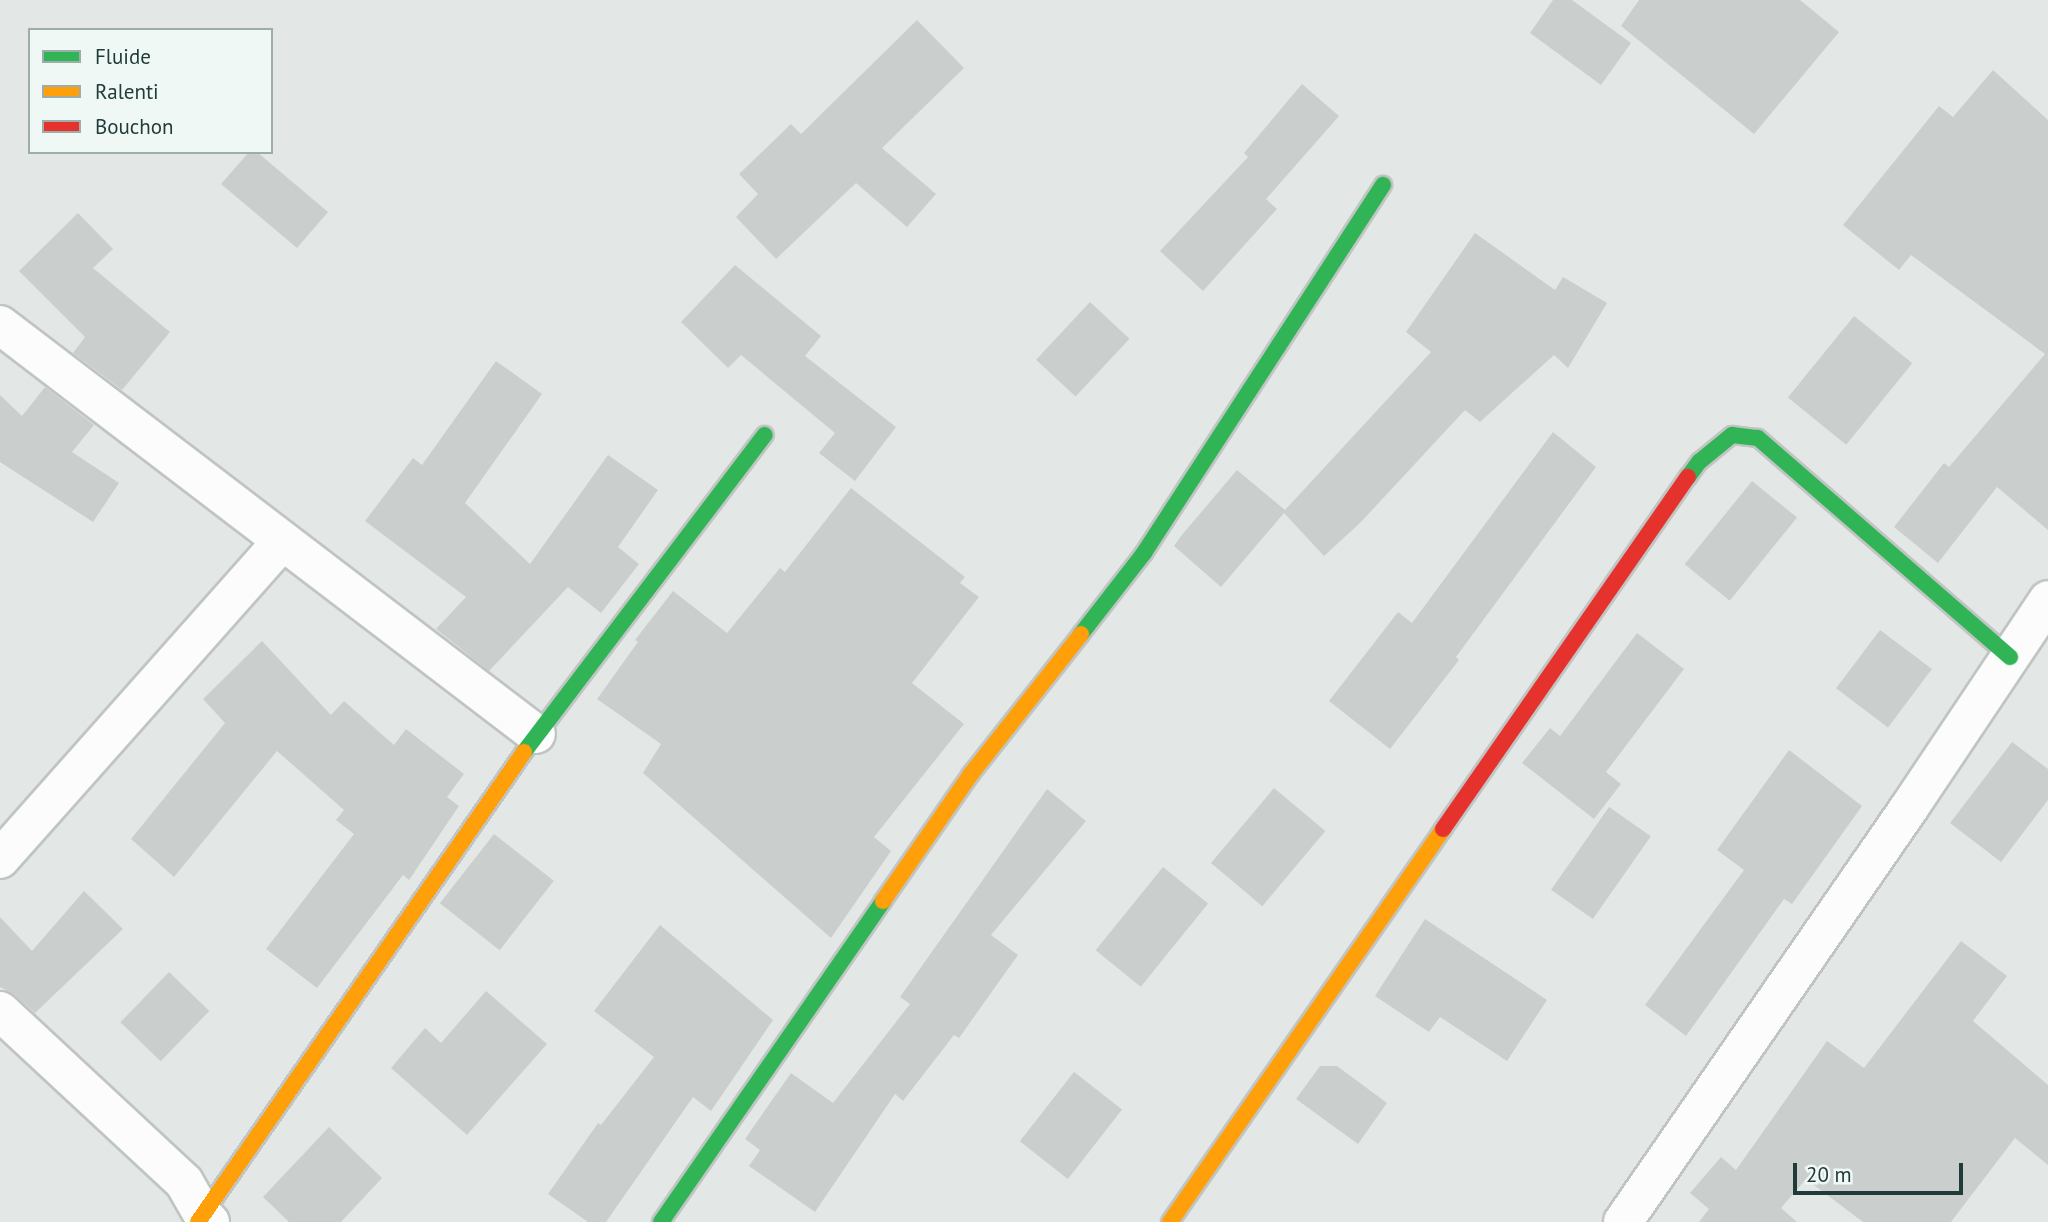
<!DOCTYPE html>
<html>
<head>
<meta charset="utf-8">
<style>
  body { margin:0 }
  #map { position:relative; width:2048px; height:1222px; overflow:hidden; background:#e3e8e7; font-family:"PT Sans",sans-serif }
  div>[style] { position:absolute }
  .building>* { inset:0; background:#cacfce; transform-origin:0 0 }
  .roads { filter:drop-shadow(2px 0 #c0c5c4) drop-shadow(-2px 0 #c0c5c4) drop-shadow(0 2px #c0c5c4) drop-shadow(0 -2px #c0c5c4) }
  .street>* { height:38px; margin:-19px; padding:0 19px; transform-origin:19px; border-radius:19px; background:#fbfcfb }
  .fast>* { height:16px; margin:-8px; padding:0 8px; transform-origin:8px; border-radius:8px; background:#30b455 }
  .slow>* { height:16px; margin:-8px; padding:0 8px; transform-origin:8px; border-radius:8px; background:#ff9f0a }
  .jam>* { height:16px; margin:-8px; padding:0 8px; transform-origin:8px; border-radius:8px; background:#e5322d }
  span { translate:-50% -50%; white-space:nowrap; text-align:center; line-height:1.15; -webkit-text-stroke:6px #f0f8f5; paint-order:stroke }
  .legend { position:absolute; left:28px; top:28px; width:245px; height:126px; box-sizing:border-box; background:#f0f8f5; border:2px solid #9dadaa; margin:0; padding:9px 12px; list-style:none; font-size:21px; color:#203c39 }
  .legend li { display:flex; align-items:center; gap:14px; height:35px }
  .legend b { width:35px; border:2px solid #9dadaa }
  .scale { position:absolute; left:1793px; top:1163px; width:170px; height:32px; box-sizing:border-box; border:4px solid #203c39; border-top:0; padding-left:9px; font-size:21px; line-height:24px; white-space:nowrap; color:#203c39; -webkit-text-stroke:5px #f0f8f5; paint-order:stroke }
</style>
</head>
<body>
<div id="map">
  <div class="building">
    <i style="clip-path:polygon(1553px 0,1572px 0,1631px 43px,1601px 85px,1530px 33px)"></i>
    <i style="clip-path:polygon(1639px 0,1800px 0,1839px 32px,1754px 134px,1621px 26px)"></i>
    <i style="clip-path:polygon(917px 20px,964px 68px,882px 148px,936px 194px,907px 227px,856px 183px,776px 259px,736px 217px,758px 194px,739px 174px,791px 124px,801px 134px)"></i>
    <i style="clip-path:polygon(1993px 70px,2048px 120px,2048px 530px,1997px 487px,1938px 563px,1894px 527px,1944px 463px,1949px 467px,2045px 354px,1911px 255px,1899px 270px,1843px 225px,1939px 106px,1953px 117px)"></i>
    <i style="clip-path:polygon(1302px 84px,1339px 116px,1266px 199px,1277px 209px,1203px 291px,1160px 251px,1248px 157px,1244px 153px)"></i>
    <i style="clip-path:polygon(249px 152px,257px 152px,328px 212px,297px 248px,221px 184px)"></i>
    <i style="clip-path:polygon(78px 213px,113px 249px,93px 268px,170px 332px,122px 390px,73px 353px,85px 337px,19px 271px)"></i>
    <i style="clip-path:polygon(1475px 233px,1555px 290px,1563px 277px,1607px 303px,1568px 368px,1554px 355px,1480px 422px,1465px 410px,1361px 522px,1324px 556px,1284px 513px,1221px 587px,1174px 546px,1181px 536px,1237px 470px,1285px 510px,1431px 352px,1406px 332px)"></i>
    <i style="clip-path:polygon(735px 265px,821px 336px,805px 356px,896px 427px,855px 481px,819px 453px,835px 433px,741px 355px,728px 368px,681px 322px)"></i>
    <i style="left:1090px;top:302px;width:54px;height:79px;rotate:43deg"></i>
    <i style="left:1854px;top:316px;width:75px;height:105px;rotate:39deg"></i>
    <i style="clip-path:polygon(496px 361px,542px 394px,465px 503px,530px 564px,608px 455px,658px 490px,618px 547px,639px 564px,601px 613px,568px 587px,489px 671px,436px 629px,466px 597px,365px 521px,413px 458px,422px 465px)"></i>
    <i style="clip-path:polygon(45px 387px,94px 425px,72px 452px,119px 483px,93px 522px,0 462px,0 395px,22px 416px)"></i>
    <i style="clip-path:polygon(1553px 432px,1596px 467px,1456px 657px,1459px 660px,1390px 749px,1329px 701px,1398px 612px,1412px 623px)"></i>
    <i style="left:1752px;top:481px;width:58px;height:107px;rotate:39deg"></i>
    <i style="clip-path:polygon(851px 488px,965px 577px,960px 583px,979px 597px,912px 683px,964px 724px,874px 837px,891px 851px,831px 938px,643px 773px,661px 744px,597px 699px,638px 642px,635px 640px,673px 591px,727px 633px,780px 568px,785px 572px)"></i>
    <i style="left:1880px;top:630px;width:65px;height:73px;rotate:37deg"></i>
    <i style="clip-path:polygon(1637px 633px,1684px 669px,1606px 772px,1621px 784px,1594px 819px,1522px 763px,1550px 728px,1560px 736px)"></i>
    <i style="clip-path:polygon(262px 641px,331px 715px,344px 701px,394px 745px,406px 729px,464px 774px,447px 797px,459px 806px,409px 880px,403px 875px,317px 988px,266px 949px,354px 834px,336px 820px,344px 810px,277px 751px,174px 877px,131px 839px,225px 723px,203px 699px)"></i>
    <i style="clip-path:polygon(2012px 742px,2048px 769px,2048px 800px,2001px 862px,1950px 823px)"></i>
    <i style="clip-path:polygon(1789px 750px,1862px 806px,1792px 904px,1784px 899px,1686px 1036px,1645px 1005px,1744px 870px,1717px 850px)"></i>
    <i style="left:1274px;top:788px;width:67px;height:98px;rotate:40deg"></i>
    <i style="clip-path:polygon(1047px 789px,1086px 821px,991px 935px,1018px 955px,959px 1038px,954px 1035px,903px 1101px,895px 1094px,815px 1212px,749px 1166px,760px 1150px,745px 1139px,791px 1073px,833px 1103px,910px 1004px,900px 997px)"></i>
    <i style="left:1609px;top:807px;width:51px;height:101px;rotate:35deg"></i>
    <i style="left:494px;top:834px;width:76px;height:88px;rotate:38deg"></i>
    <i style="left:1163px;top:867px;width:58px;height:107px;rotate:39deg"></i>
    <i style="clip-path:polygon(84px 891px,123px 929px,35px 1013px,15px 995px,0 987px,0 917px,32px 951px)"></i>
    <i style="clip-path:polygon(1425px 919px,1547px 1000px,1507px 1061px,1440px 1017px,1429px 1032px,1375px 996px)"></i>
    <i style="clip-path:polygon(660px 925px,773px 1020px,711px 1111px,693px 1097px,606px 1222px,588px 1222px,548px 1194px,598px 1123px,601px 1125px,654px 1057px,594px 1011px)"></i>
    <i style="clip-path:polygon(1961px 941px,2007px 976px,1973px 1021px,2048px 1085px,2048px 1165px,2015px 1138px,1951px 1222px,1863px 1222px,1806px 1179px,1781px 1208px,1797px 1222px,1699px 1222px,1709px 1209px,1690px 1193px,1721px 1157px,1736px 1170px,1827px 1041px,1864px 1068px)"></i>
    <i style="left:169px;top:972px;width:56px;height:70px;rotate:44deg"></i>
    <i style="clip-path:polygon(486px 991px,547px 1044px,467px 1135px,391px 1068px,425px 1028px,441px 1043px)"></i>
    <i style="clip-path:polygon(1320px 1066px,1337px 1066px,1387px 1103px,1358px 1144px,1296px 1099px)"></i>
    <i style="left:1074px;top:1072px;width:61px;height:88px;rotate:38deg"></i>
    <i style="clip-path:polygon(329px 1127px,382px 1178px,341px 1222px,289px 1222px,263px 1197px)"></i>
  </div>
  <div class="roads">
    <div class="street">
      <i style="left:0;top:325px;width:674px;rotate:37.35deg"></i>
      <i style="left:0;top:859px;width:424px;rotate:-48.4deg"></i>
      <i style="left:0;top:1011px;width:251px;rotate:42.9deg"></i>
      <i style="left:184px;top:1182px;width:38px;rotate:60deg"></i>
      <i style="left:203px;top:1215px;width:10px;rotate:45deg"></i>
      <i style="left:1623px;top:1222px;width:503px;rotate:-55.36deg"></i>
      <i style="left:1909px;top:808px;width:250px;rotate:-56.2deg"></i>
    </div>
    <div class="fast">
      <i style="left:1688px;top:477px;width:19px;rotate:-54deg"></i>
      <i style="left:1699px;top:462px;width:43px;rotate:-39.3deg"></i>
      <i style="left:1732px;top:435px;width:26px;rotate:7deg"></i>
      <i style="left:1758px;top:438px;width:334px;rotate:41deg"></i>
      <i style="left:1081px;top:634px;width:103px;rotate:-52.1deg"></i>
      <i style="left:1144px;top:553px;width:439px;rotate:-57deg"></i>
      <i style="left:524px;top:752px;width:398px;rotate:-52.8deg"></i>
      <i style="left:661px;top:1222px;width:390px;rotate:-55.3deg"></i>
    </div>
    <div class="slow">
      <i style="left:883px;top:901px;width:155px;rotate:-55.3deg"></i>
      <i style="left:971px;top:774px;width:178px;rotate:-51.8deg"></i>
      <i style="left:198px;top:1222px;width:572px;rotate:-55.25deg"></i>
      <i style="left:1170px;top:1222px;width:479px;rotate:-55.2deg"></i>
    </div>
    <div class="jam">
      <i style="left:1443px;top:829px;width:429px;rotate:-55.2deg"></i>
    </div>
  </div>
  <ul class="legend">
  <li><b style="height:9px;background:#30b455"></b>Fluide</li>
  <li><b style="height:9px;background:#ff9f0a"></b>Ralenti</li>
  <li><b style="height:9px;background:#e5322d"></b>Bouchon</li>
  </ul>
  <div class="scale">20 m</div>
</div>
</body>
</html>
